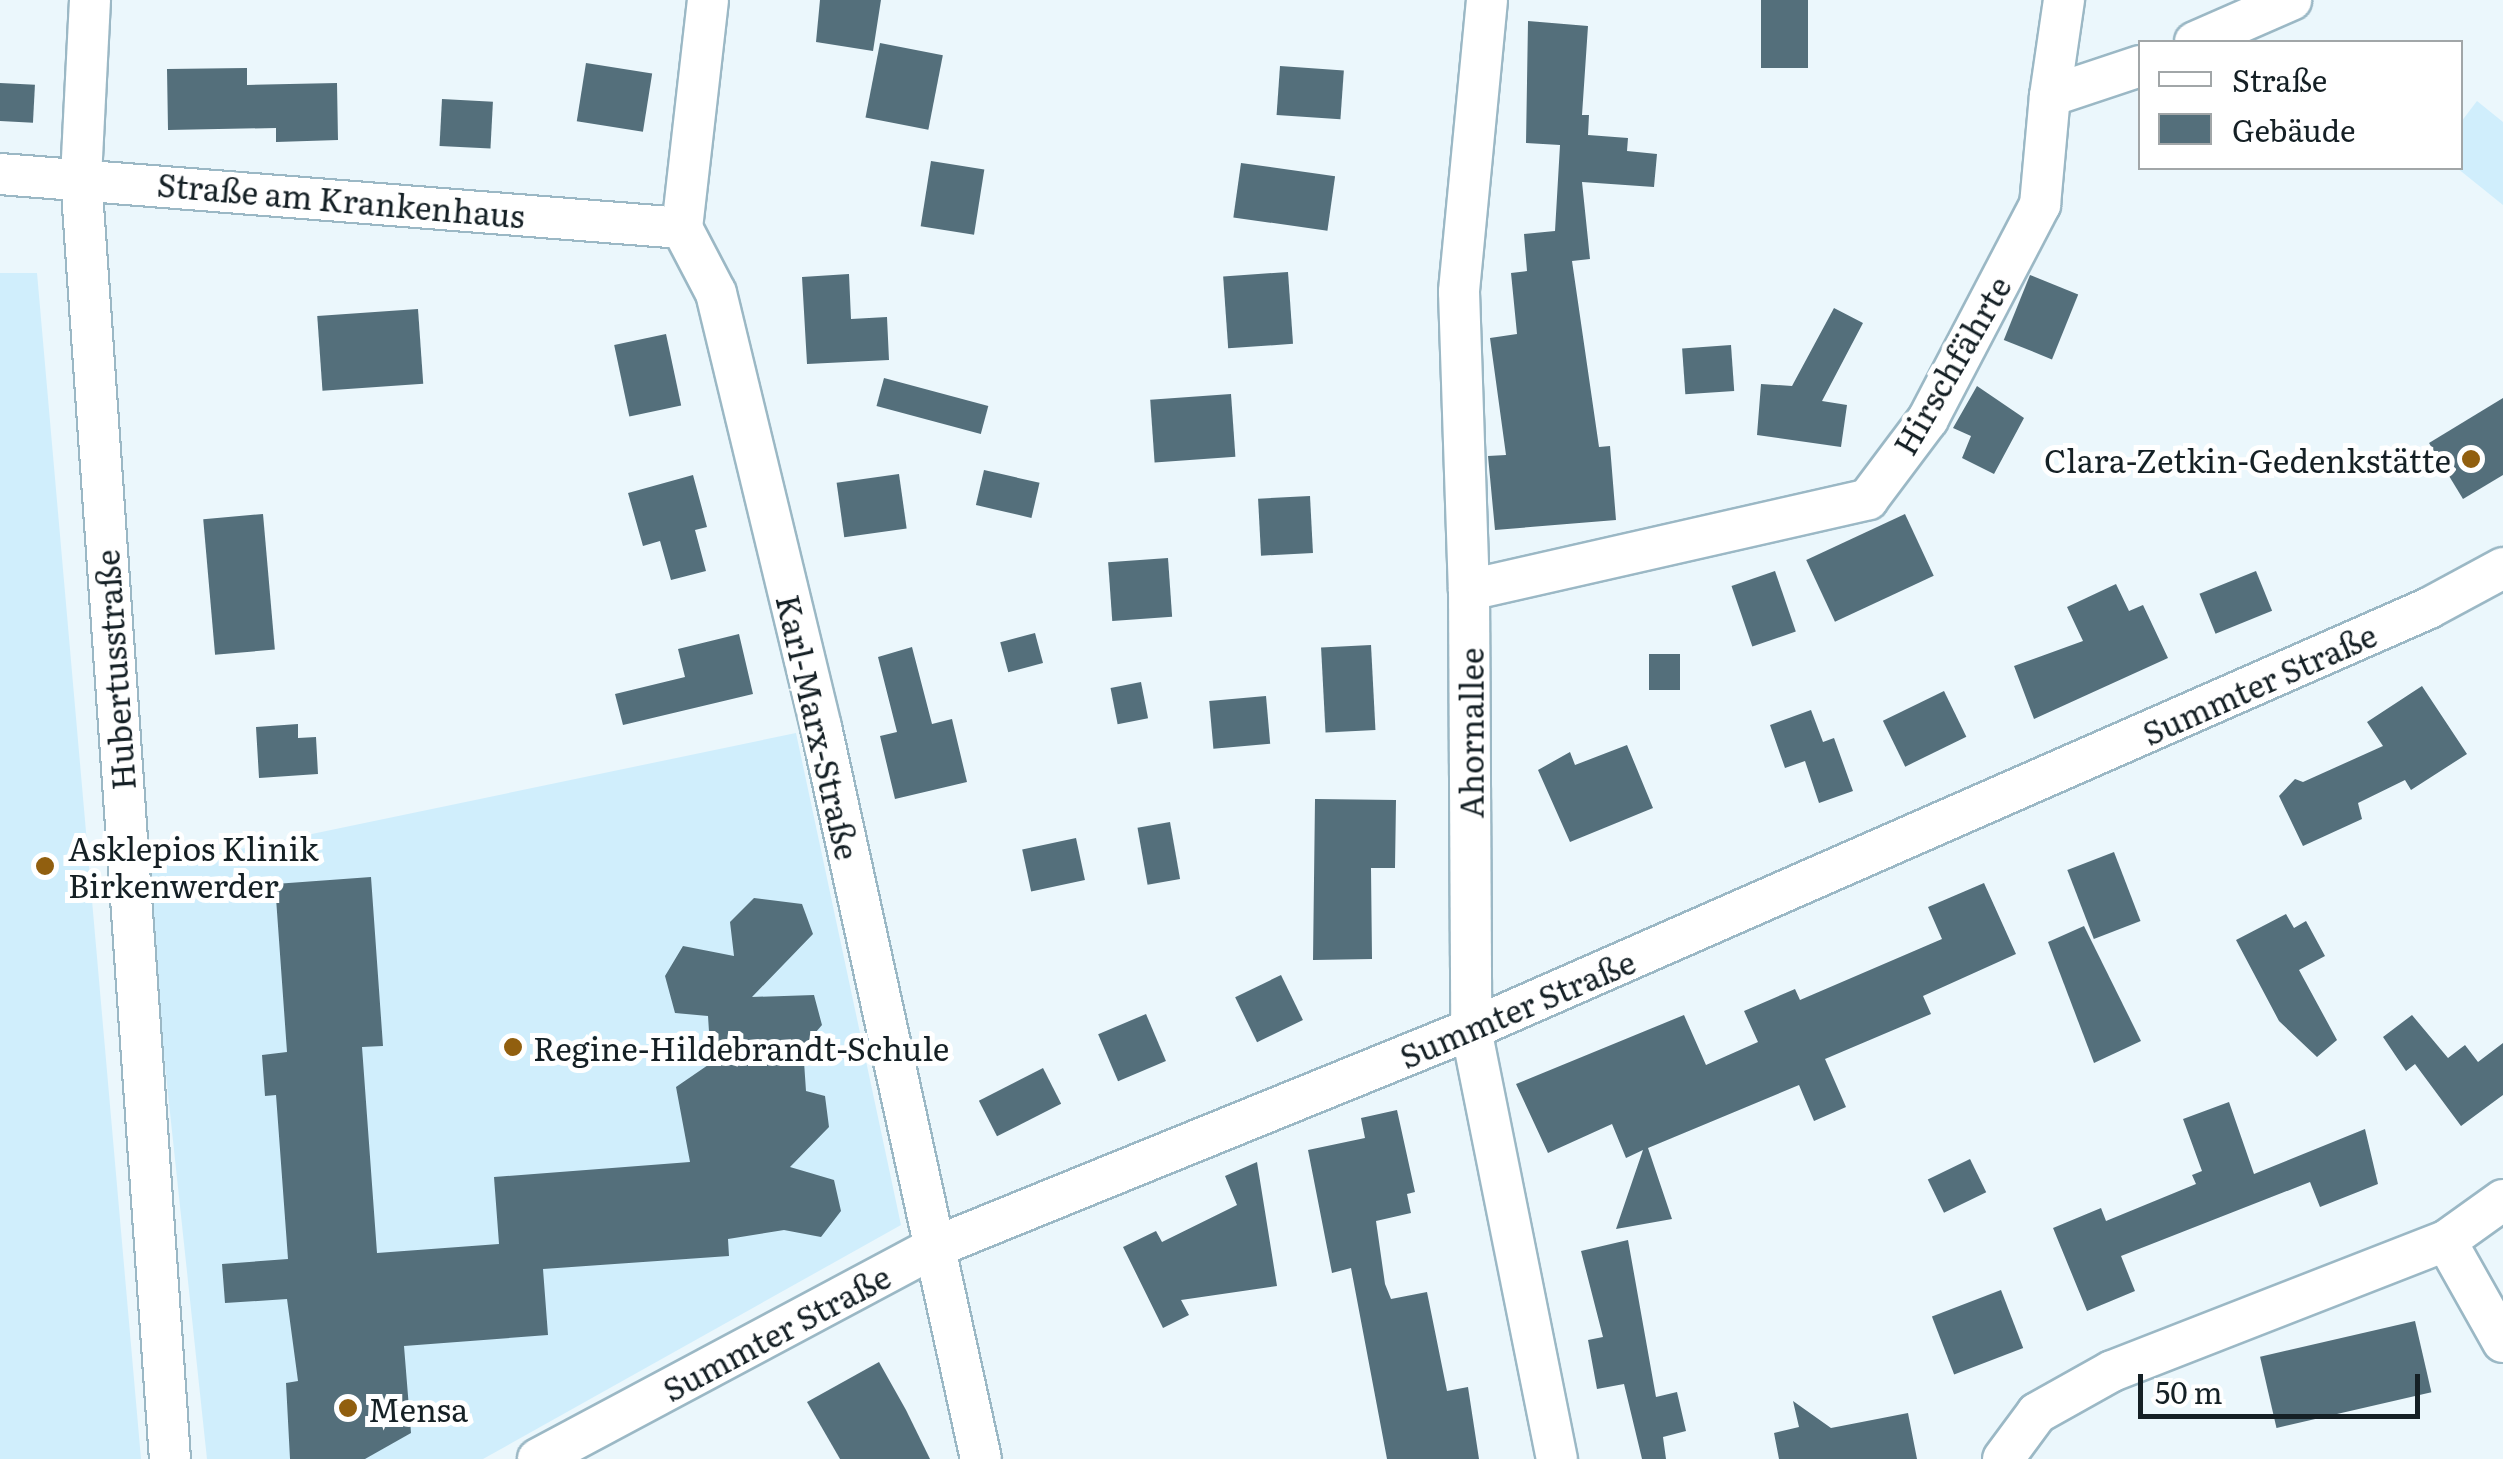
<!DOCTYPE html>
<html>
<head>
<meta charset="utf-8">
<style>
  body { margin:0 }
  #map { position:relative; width:2503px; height:1459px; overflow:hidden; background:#ebf7fc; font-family:Literata,serif }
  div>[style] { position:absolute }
  .built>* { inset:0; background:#d0eefc }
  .building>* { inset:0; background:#546f7b; transform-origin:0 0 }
  .roads { filter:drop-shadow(2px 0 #9bb8c5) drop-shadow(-2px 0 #9bb8c5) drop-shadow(0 2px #9bb8c5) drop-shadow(0 -2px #9bb8c5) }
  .minor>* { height:40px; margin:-20px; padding:0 20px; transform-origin:20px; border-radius:20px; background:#fff }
  .dots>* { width:28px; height:28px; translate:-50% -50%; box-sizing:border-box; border:5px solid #fff; border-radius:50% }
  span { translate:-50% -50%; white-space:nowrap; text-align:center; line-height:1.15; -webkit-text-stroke:10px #fff; paint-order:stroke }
  .street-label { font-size:32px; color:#152025 }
  .poi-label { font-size:32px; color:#152025 }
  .right { translate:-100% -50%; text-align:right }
  .left { translate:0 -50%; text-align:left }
  .legend { position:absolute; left:2138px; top:40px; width:325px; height:130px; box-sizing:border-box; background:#fff; border:2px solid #a1a6a8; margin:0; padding:12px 18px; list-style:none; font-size:30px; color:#152025 }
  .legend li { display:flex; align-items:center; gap:20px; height:50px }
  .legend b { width:50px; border:2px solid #a1a6a8 }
  .scale { position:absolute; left:2138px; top:1374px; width:282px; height:45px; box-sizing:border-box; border:5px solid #152025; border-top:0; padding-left:12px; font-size:30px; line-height:35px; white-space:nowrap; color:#152025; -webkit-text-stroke:8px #fff; paint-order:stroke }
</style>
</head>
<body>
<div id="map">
  <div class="built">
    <i style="clip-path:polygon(2477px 101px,2503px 122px,2503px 205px,2457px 168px,2461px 122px)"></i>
    <i style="clip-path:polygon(0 273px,37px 273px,141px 1459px,0 1459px)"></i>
    <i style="clip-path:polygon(796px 733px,901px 1225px,483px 1459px,207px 1459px,144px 869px)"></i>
  </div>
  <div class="building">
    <i style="clip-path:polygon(820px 0,881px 0,873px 51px,816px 42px)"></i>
    <i style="left:1761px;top:0;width:47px;height:68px"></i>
    <i style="clip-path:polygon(1528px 21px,1588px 26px,1582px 115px,1589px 115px,1588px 135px,1628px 138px,1627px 151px,1657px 154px,1654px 187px,1582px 182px,1590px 259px,1572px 261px,1599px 447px,1610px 446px,1616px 520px,1495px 530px,1488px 456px,1506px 455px,1490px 338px,1517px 334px,1511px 273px,1527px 271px,1524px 234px,1555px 231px,1560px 145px,1526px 143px)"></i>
    <i style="left:880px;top:43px;width:64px;height:76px;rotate:11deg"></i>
    <i style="left:586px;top:63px;width:67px;height:59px;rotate:9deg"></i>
    <i style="left:1280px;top:66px;width:64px;height:49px;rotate:4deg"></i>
    <i style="clip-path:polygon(247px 68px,247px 85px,337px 83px,338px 140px,276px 142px,276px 128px,168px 130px,167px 69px)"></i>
    <i style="left:0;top:83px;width:35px;height:38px;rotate:3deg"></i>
    <i style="left:442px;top:99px;width:51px;height:47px;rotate:3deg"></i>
    <i style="left:931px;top:161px;width:54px;height:66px;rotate:9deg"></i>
    <i style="left:1241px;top:163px;width:95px;height:55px;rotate:8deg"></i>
    <i style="left:1288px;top:272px;width:72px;height:65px;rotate:86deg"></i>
    <i style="clip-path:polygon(849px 274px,851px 319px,887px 317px,889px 360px,807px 364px,802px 277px)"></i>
    <i style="left:2030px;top:275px;width:52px;height:70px;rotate:22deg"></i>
    <i style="clip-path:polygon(1834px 308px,1863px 323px,1822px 401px,1847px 405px,1841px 447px,1757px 435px,1761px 384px,1792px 386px)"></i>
    <i style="left:418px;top:309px;width:75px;height:101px;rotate:86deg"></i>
    <i style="left:666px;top:334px;width:73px;height:53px;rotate:78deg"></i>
    <i style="left:1731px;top:345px;width:46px;height:49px;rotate:86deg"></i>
    <i style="left:884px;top:378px;width:108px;height:29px;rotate:15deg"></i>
    <i style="clip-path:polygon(1977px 386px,2024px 418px,1994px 474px,1962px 458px,1971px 436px,1953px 428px)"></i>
    <i style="left:1231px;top:394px;width:63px;height:81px;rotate:86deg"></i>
    <i style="clip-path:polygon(2503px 398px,2503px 475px,2463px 499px,2429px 443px)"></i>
    <i style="left:984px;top:470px;width:57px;height:36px;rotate:13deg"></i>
    <i style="left:899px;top:474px;width:55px;height:63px;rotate:82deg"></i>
    <i style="clip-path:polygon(693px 475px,707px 527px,695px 530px,706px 571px,671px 580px,660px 541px,643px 546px,628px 493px)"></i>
    <i style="left:1310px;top:496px;width:57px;height:52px;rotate:87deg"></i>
    <i style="left:263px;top:514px;width:136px;height:60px;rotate:85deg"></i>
    <i style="left:1905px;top:514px;width:68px;height:109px;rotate:65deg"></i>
    <i style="left:1168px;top:558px;width:59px;height:60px;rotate:86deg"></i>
    <i style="left:1775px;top:571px;width:64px;height:46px;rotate:71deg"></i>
    <i style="left:2256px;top:571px;width:43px;height:61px;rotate:68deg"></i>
    <i style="clip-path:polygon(2116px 584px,2129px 611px,2143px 605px,2168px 658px,2034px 719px,2014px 666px,2083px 641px,2067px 607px)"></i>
    <i style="left:1035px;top:633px;width:31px;height:36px;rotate:75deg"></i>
    <i style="clip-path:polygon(739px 634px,753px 694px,623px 725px,615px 694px,685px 677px,678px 649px)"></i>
    <i style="left:1371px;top:645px;width:85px;height:50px;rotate:87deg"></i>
    <i style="clip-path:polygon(912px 647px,932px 724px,952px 719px,967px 782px,895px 799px,880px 736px,897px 732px,878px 657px)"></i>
    <i style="left:1649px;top:654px;width:31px;height:36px"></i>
    <i style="left:1141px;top:682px;width:37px;height:31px;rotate:79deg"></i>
    <i style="clip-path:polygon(2422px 686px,2467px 754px,2411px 790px,2405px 780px,2358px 803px,2362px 819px,2303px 846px,2279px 796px,2295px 779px,2303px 782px,2383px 746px,2367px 722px)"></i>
    <i style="left:1944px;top:691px;width:51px;height:68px;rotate:64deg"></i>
    <i style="left:1266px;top:696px;width:48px;height:57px;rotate:85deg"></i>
    <i style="clip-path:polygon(1811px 710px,1823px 742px,1834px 738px,1853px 791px,1819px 803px,1805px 761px,1785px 768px,1770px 725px)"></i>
    <i style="clip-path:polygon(298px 724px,298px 738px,316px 737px,318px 774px,259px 778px,256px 727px)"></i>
    <i style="clip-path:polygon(1627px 745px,1653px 808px,1570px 842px,1538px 770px,1570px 752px,1575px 765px)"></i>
    <i style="clip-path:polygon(1315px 799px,1396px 800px,1395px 868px,1371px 868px,1372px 959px,1313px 960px)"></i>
    <i style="left:1170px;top:822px;width:58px;height:33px;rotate:80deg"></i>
    <i style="left:1076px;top:838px;width:43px;height:55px;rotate:78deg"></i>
    <i style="left:2114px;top:852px;width:74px;height:50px;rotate:69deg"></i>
    <i style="clip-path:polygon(371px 877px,383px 1046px,362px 1047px,377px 1253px,499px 1244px,494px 1177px,690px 1162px,676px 1087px,711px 1063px,708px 1016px,675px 1013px,665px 976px,683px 946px,734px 956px,730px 922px,754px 898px,802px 904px,813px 934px,752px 997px,814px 995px,822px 1025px,803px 1047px,806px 1091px,825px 1096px,829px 1127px,790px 1167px,834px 1180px,841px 1211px,821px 1237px,784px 1230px,728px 1239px,729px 1256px,543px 1269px,548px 1335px,404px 1346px,411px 1433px,365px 1459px,290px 1459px,286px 1383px,298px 1381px,287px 1299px,225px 1303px,222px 1264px,288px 1259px,276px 1095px,265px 1096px,262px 1055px,287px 1052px,275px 884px)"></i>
    <i style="clip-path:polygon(1984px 883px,2016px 954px,1923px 996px,1931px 1014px,1825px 1059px,1846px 1107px,1814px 1121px,1799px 1085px,1648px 1148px,1672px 1219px,1616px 1229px,1643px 1150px,1626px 1158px,1612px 1124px,1548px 1153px,1516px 1084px,1684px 1015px,1706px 1065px,1758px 1042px,1744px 1011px,1795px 989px,1800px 1000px,1942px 939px,1928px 907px)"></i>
    <i style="clip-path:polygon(2286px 914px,2294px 928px,2306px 921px,2325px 956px,2299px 970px,2337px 1040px,2317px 1057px,2279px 1021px,2236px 940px)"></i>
    <i style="clip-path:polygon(2084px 926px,2141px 1041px,2094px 1063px,2048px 942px)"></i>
    <i style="left:1281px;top:975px;width:50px;height:51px;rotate:64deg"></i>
    <i style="left:1146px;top:1014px;width:51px;height:52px;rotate:67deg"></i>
    <i style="clip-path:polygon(2412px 1015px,2448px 1058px,2465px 1045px,2478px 1062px,2503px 1043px,2503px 1095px,2461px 1126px,2415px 1064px,2406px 1071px,2383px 1037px)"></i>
    <i style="left:1043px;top:1068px;width:40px;height:72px;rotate:63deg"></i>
    <i style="clip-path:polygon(2229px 1102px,2254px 1174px,2365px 1129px,2378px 1184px,2320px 1207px,2310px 1182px,2121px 1256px,2135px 1291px,2087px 1311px,2053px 1228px,2101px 1208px,2106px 1221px,2196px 1184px,2192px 1175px,2202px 1171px,2183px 1119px)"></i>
    <i style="clip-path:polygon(1397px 1110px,1415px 1192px,1407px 1194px,1411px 1213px,1376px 1221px,1385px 1284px,1391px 1299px,1427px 1292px,1447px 1391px,1468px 1387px,1479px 1459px,1387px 1459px,1351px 1268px,1332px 1273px,1308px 1150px,1365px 1138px,1361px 1118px)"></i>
    <i style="left:1970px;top:1159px;width:37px;height:47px;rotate:64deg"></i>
    <i style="clip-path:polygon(1257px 1162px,1277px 1286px,1181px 1300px,1189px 1315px,1163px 1328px,1123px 1247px,1156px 1231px,1162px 1242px,1237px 1205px,1225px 1176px)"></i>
    <i style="clip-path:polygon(1628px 1240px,1656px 1397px,1677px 1392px,1686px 1431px,1663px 1437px,1666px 1459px,1642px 1459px,1624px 1384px,1597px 1389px,1588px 1340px,1603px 1337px,1581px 1251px)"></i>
    <i style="left:2001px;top:1290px;width:62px;height:74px;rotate:69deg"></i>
    <i style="left:2415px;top:1321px;width:73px;height:159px;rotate:77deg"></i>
    <i style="clip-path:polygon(879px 1362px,906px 1410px,930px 1459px,840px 1459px,807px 1402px)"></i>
    <i style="clip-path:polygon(1793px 1401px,1831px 1428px,1908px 1413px,1917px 1459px,1779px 1459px,1774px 1433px,1799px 1427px)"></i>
  </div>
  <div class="roads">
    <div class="minor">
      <i style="left:90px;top:0;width:177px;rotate:92.9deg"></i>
      <i style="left:81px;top:177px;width:1285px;rotate:86.03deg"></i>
      <i style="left:708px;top:0;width:229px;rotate:96.5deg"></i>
      <i style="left:682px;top:228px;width:73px;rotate:62.4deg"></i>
      <i style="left:716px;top:293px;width:447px;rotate:76.4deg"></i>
      <i style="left:821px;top:727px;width:749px;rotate:77.67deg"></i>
      <i style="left:1487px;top:0;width:293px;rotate:95.5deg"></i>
      <i style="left:1459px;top:292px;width:298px;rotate:88.1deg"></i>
      <i style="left:1469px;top:590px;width:439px;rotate:89.7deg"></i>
      <i style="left:1471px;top:1029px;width:439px;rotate:78.7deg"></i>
      <i style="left:2195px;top:42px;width:105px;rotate:-23.6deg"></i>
      <i style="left:2050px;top:96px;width:97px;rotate:-81.7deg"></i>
      <i style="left:0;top:174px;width:684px;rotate:4.53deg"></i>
      <i style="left:1469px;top:590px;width:409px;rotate:-12.8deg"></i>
      <i style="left:1868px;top:499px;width:100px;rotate:-53.1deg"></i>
      <i style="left:1928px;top:419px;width:242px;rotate:-62.4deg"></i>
      <i style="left:2040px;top:205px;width:109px;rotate:-84.8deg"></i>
      <i style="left:2050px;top:96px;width:95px;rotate:-18.4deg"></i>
      <i style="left:2503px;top:1200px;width:70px;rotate:144.3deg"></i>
      <i style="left:2446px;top:1241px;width:116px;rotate:60.6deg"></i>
      <i style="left:538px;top:1459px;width:450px;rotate:-28.1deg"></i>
      <i style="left:935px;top:1247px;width:579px;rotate:-22.13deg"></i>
      <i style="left:1471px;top:1029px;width:1046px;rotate:-23.72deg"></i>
      <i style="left:2429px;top:608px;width:84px;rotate:-28.4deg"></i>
      <i style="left:2003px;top:1459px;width:57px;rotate:-53.5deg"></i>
      <i style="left:2037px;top:1413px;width:86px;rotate:-29.2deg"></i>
      <i style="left:2112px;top:1371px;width:358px;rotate:-21.3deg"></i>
    </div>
  </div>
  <div class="dots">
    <i style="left:2471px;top:459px;background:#915f0f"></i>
    <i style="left:45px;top:866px;background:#915f0f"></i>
    <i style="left:513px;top:1047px;background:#915f0f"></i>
    <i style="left:348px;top:1408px;background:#915f0f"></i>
  </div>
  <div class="street-label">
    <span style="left:341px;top:199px;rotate:5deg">Straße am Krankenhaus</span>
    <span style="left:1951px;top:365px;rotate:-60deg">Hirschfährte</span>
    <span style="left:114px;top:670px;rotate:-94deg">Hubertusstraße</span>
    <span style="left:2259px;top:683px;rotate:-24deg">Summter Straße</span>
    <span style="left:819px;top:727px;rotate:77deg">Karl-Marx-Straße</span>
    <span style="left:1470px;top:733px;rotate:-90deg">Ahornallee</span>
    <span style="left:1517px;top:1008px;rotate:-23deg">Summter Straße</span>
    <span style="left:776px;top:1332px;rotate:-28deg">Summter Straße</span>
  </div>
  <div class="poi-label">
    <span class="right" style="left:2451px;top:459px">Clara-Zetkin-Gedenkstätte</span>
    <span class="left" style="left:68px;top:866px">Asklepios Klinik<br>Birkenwerder</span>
    <span class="left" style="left:533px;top:1047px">Regine-Hildebrandt-Schule</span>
    <span class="left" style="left:368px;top:1408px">Mensa</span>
  </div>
  <ul class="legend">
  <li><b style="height:12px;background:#fff"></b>Straße</li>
  <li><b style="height:28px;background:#546f7b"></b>Gebäude</li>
  </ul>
  <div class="scale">50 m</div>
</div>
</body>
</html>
